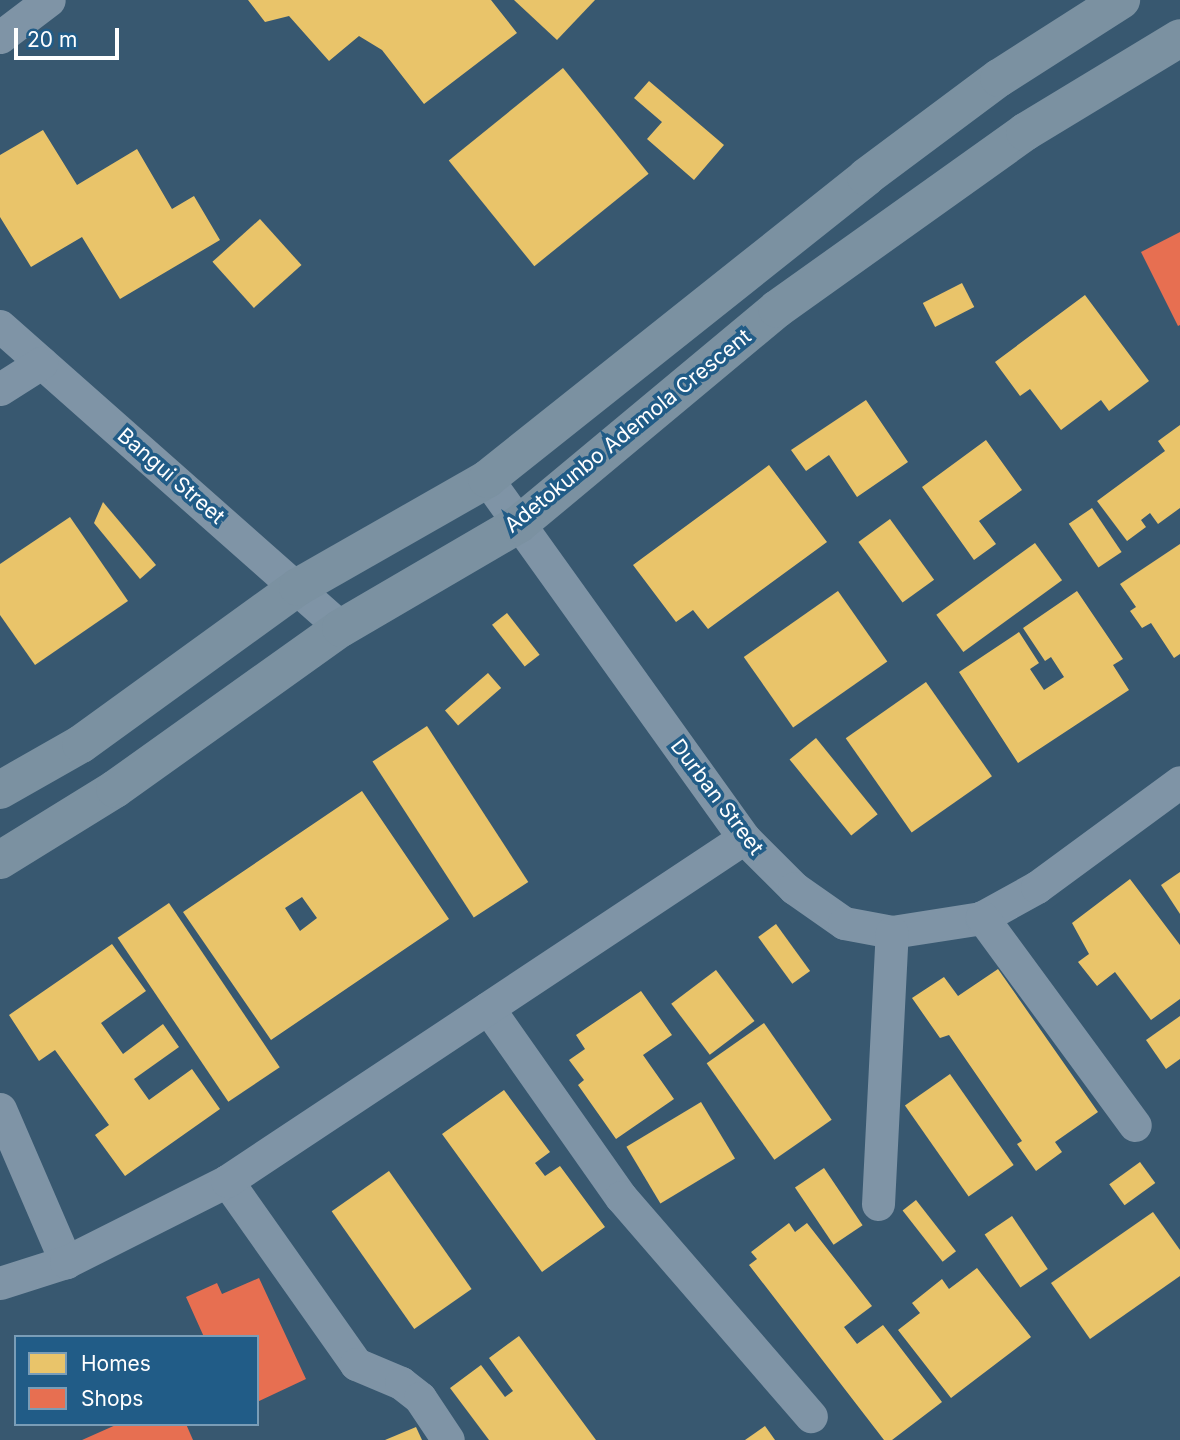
<!DOCTYPE html>
<html>
<head>
<meta charset="utf-8">
<style>
  body { margin:0 }
  #map { position:relative; width:1180px; height:1440px; overflow:hidden; background:#385870; font-family:Inter,sans-serif }
  div>[style] { position:absolute }
  .homes>* { inset:0; background:#e9c46a; transform-origin:0 0 }
  .shops>* { inset:0; background:#e76f51 }
  .minor>* { height:33px; margin:-16.5px; padding:0 16.5px; transform-origin:16.5px; border-radius:16.5px; background:#7f94a6 }
  .secondary>* { height:38px; margin:-19px; padding:0 19px; transform-origin:19px; border-radius:19px; background:#7b91a1 }
  span { translate:-50% -50%; white-space:nowrap; text-align:center; line-height:1.15; -webkit-text-stroke:7px #215c87; paint-order:stroke }
  .street-label { font-size:21px; color:#fff }
  .legend { position:absolute; left:14px; top:1335px; width:245px; height:91px; box-sizing:border-box; background:#215c87; border:2px solid #7a9db7; margin:0; padding:9px 12px; list-style:none; font-size:21px; color:#fff }
  .legend li { display:flex; align-items:center; gap:14px; height:35px }
  .legend b { width:35px; border:2px solid #7a9db7 }
  .scale { position:absolute; left:14px; top:28px; width:105px; height:32px; box-sizing:border-box; border:4px solid #fff; border-top:0; padding-left:9px; font-size:21px; line-height:24px; white-space:nowrap; color:#fff; -webkit-text-stroke:5px #215c87; paint-order:stroke }
</style>
</head>
<body>
<div id="map">
  <div class="homes">
    <i style="clip-path:polygon(248px 0,491px 0,517px 33px,424px 104px,382px 50px,359px 36px,329px 61px,289px 16px,265px 22px)"></i>
    <i style="clip-path:polygon(514px 0,595px 0,557px 40px)"></i>
    <i style="left:563px;top:68px;width:136px;height:147px;rotate:51deg"></i>
    <i style="clip-path:polygon(649px 81px,724px 145px,694px 180px,647px 139px,662px 122px,634px 98px)"></i>
    <i style="clip-path:polygon(43px 130px,77px 185px,137px 149px,172px 209px,194px 196px,220px 240px,120px 299px,82px 237px,31px 267px,0 217px,0 155px)"></i>
    <i style="left:260px;top:219px;width:62px;height:64px;rotate:48deg"></i>
    <i style="left:962px;top:283px;width:27px;height:44px;rotate:63deg"></i>
    <i style="clip-path:polygon(1085px 295px,1149px 381px,1109px 411px,1101px 400px,1061px 430px,1030px 389px,1020px 396px,995px 362px)"></i>
    <i style="clip-path:polygon(866px 400px,908px 462px,857px 497px,829px 455px,806px 471px,791px 450px)"></i>
    <i style="clip-path:polygon(1180px 425px,1180px 508px,1158px 524px,1150px 513px,1141px 520px,1146px 527px,1127px 541px,1097px 501px,1165px 451px,1158px 441px)"></i>
    <i style="clip-path:polygon(986px 440px,1022px 490px,979px 521px,996px 544px,974px 560px,922px 487px)"></i>
    <i style="clip-path:polygon(769px 465px,827px 542px,708px 629px,693px 610px,676px 622px,633px 565px)"></i>
    <i style="clip-path:polygon(103px 502px,156px 565px,140px 579px,94px 523px)"></i>
    <i style="left:1092px;top:508px;width:53px;height:28px;rotate:56deg"></i>
    <i style="clip-path:polygon(70px 517px,128px 601px,35px 665px,0 615px,0 564px)"></i>
    <i style="left:890px;top:519px;width:75px;height:39px;rotate:54deg"></i>
    <i style="left:1035px;top:543px;width:46px;height:122px;rotate:54deg"></i>
    <i style="clip-path:polygon(1180px 544px,1180px 654px,1174px 658px,1151px 623px,1142px 628px,1130px 611px,1136px 607px,1120px 584px)"></i>
    <i style="left:838px;top:591px;width:86px;height:115px;rotate:55deg"></i>
    <i style="clip-path:polygon(1077px 591px,1123px 659px,1113px 665px,1129px 690px,1018px 763px,959px 672px,1019px 632px,1039px 663px,1030px 669px,1044px 690px,1064px 677px,1051px 657px,1045px 661px,1023px 628px)"></i>
    <i style="left:507px;top:613px;width:53px;height:19px;rotate:52deg"></i>
    <i style="left:488px;top:673px;width:20px;height:57px;rotate:49deg"></i>
    <i style="left:926px;top:682px;width:115px;height:98px;rotate:55deg"></i>
    <i style="left:427px;top:726px;width:186px;height:65px;rotate:57deg"></i>
    <i style="left:816px;top:738px;width:98px;height:34px;rotate:51deg"></i>
    <i style="clip-path:polygon(evenodd,362px 791px,449px 919px,271px 1040px,183px 912px,362px 791px,302px 897px,317px 918px,300px 931px,285px 908px,302px 897px)"></i>
    <i style="clip-path:polygon(1180px 872px,1180px 914px,1161px 885px)"></i>
    <i style="clip-path:polygon(1130px 879px,1180px 945px,1180px 999px,1151px 1020px,1115px 972px,1097px 986px,1078px 962px,1089px 954px,1072px 923px)"></i>
    <i style="left:169px;top:903px;width:198px;height:62px;rotate:56deg"></i>
    <i style="left:776px;top:924px;width:58px;height:22px;rotate:54deg"></i>
    <i style="clip-path:polygon(112px 944px,146px 991px,101px 1023px,123px 1054px,163px 1024px,179px 1047px,134px 1079px,149px 1100px,192px 1069px,220px 1109px,125px 1176px,95px 1135px,109px 1125px,55px 1050px,39px 1061px,9px 1015px)"></i>
    <i style="clip-path:polygon(998px 969px,1098px 1112px,1055px 1142px,1062px 1152px,1036px 1171px,1017px 1144px,1022px 1141px,949px 1035px,940px 1038px,912px 998px,944px 977px,958px 996px)"></i>
    <i style="left:716px;top:970px;width:64px;height:56px;rotate:53deg"></i>
    <i style="clip-path:polygon(641px 991px,672px 1035px,643px 1055px,674px 1099px,616px 1139px,578px 1085px,584px 1080px,569px 1060px,585px 1049px,576px 1035px)"></i>
    <i style="clip-path:polygon(1180px 1016px,1180px 1059px,1166px 1069px,1146px 1040px)"></i>
    <i style="left:764px;top:1023px;width:118px;height:70px;rotate:55deg"></i>
    <i style="left:950px;top:1074px;width:111px;height:55px;rotate:55deg"></i>
    <i style="clip-path:polygon(504px 1090px,550px 1152px,535px 1163px,545px 1176px,560px 1166px,605px 1227px,542px 1272px,442px 1134px)"></i>
    <i style="left:701px;top:1102px;width:66px;height:87px;rotate:59deg"></i>
    <i style="left:1140px;top:1162px;width:26px;height:38px;rotate:54deg"></i>
    <i style="left:824px;top:1168px;width:69px;height:35px;rotate:56deg"></i>
    <i style="left:389px;top:1171px;width:144px;height:70px;rotate:55deg"></i>
    <i style="left:916px;top:1200px;width:65px;height:17px;rotate:52deg"></i>
    <i style="clip-path:polygon(1153px 1212px,1180px 1250px,1180px 1276px,1090px 1339px,1051px 1283px)"></i>
    <i style="left:1012px;top:1216px;width:64px;height:33px;rotate:56deg"></i>
    <i style="clip-path:polygon(789px 1223px,795px 1232px,807px 1223px,872px 1306px,844px 1327px,857px 1344px,883px 1325px,942px 1402px,892px 1440px,884px 1440px,749px 1265px,757px 1259px,751px 1252px)"></i>
    <i style="clip-path:polygon(977px 1268px,1031px 1337px,951px 1398px,898px 1330px,920px 1313px,912px 1303px,942px 1279px,949px 1289px)"></i>
    <i style="clip-path:polygon(519px 1336px,596px 1440px,489px 1440px,450px 1388px,481px 1365px,505px 1397px,513px 1391px,489px 1358px)"></i>
    <i style="clip-path:polygon(765px 1426px,775px 1440px,745px 1440px)"></i>
    <i style="clip-path:polygon(416px 1427px,422px 1440px,385px 1440px)"></i>
  </div>
  <div class="shops">
    <i style="clip-path:polygon(1180px 232px,1180px 325px,1178px 326px,1141px 252px)"></i>
    <i style="clip-path:polygon(259px 1278px,306px 1379px,257px 1402px,257px 1337px,204px 1337px,186px 1297px,217px 1283px,222px 1294px)"></i>
    <i style="clip-path:polygon(118px 1424px,186px 1424px,193px 1440px,82px 1440px)"></i>
  </div>
  <div class="minor">
    <i style="left:0;top:37px;width:61px;rotate:-37.1deg"></i>
    <i style="left:0;top:326px;width:456px;rotate:41.5deg"></i>
    <i style="left:0;top:389px;width:49px;rotate:-32.4deg"></i>
    <i style="left:487px;top:479px;width:442px;rotate:54.4deg"></i>
    <i style="left:744px;top:838px;width:71px;rotate:45deg"></i>
    <i style="left:794px;top:888px;width:61px;rotate:35deg"></i>
    <i style="left:844px;top:923px;width:49px;rotate:10.6deg"></i>
    <i style="left:892px;top:932px;width:90px;rotate:-8.9deg"></i>
    <i style="left:981px;top:918px;width:64px;rotate:-29deg"></i>
    <i style="left:1037px;top:887px;width:177px;rotate:-36.3deg"></i>
    <i style="left:982px;top:917px;width:258px;rotate:53.7deg"></i>
    <i style="left:488px;top:1008px;width:231px;rotate:54.9deg"></i>
    <i style="left:621px;top:1197px;width:290px;rotate:49.1deg"></i>
    <i style="left:0;top:1109px;width:167px;rotate:66.7deg"></i>
    <i style="left:227px;top:1181px;width:224px;rotate:54.8deg"></i>
    <i style="left:356px;top:1364px;width:49px;rotate:22.9deg"></i>
    <i style="left:401px;top:1383px;width:24px;rotate:38deg"></i>
    <i style="left:420px;top:1398px;width:50px;rotate:56.3deg"></i>
    <i style="left:878px;top:1204px;width:272px;rotate:-87.1deg"></i>
    <i style="left:0;top:1283px;width:69px;rotate:-17.7deg"></i>
    <i style="left:66px;top:1262px;width:180px;rotate:-26.7deg"></i>
    <i style="left:227px;top:1181px;width:620px;rotate:-33.56deg"></i>
  </div>
  <div class="secondary">
    <i style="left:0;top:790px;width:93px;rotate:-29.6deg"></i>
    <i style="left:81px;top:744px;width:268px;rotate:-35.9deg"></i>
    <i style="left:298px;top:587px;width:218px;rotate:-29.7deg"></i>
    <i style="left:487px;top:479px;width:485px;rotate:-38.5deg"></i>
    <i style="left:866px;top:177px;width:166px;rotate:-36.7deg"></i>
    <i style="left:999px;top:78px;width:145px;rotate:-32.6deg"></i>
    <i style="left:0;top:860px;width:135px;rotate:-31.7deg"></i>
    <i style="left:115px;top:789px;width:277px;rotate:-35.5deg"></i>
    <i style="left:341px;top:628px;width:206px;rotate:-30.3deg"></i>
    <i style="left:519px;top:524px;width:336px;rotate:-39.8deg"></i>
    <i style="left:777px;top:309px;width:305px;rotate:-35.5deg"></i>
    <i style="left:1025px;top:132px;width:181px;rotate:-31.2deg"></i>
  </div>
  <div class="street-label">
    <span style="left:628px;top:431px;rotate:-39deg">Adetokunbo Ademola Crescent</span>
    <span style="left:171px;top:476px;rotate:41deg">Bangui Street</span>
    <span style="left:717px;top:797px;rotate:53deg">Durban Street</span>
  </div>
  <ul class="legend">
  <li><b style="height:19px;background:#e9c46a"></b>Homes</li>
  <li><b style="height:19px;background:#e76f51"></b>Shops</li>
  </ul>
  <div class="scale">20 m</div>
</div>
</body>
</html>
